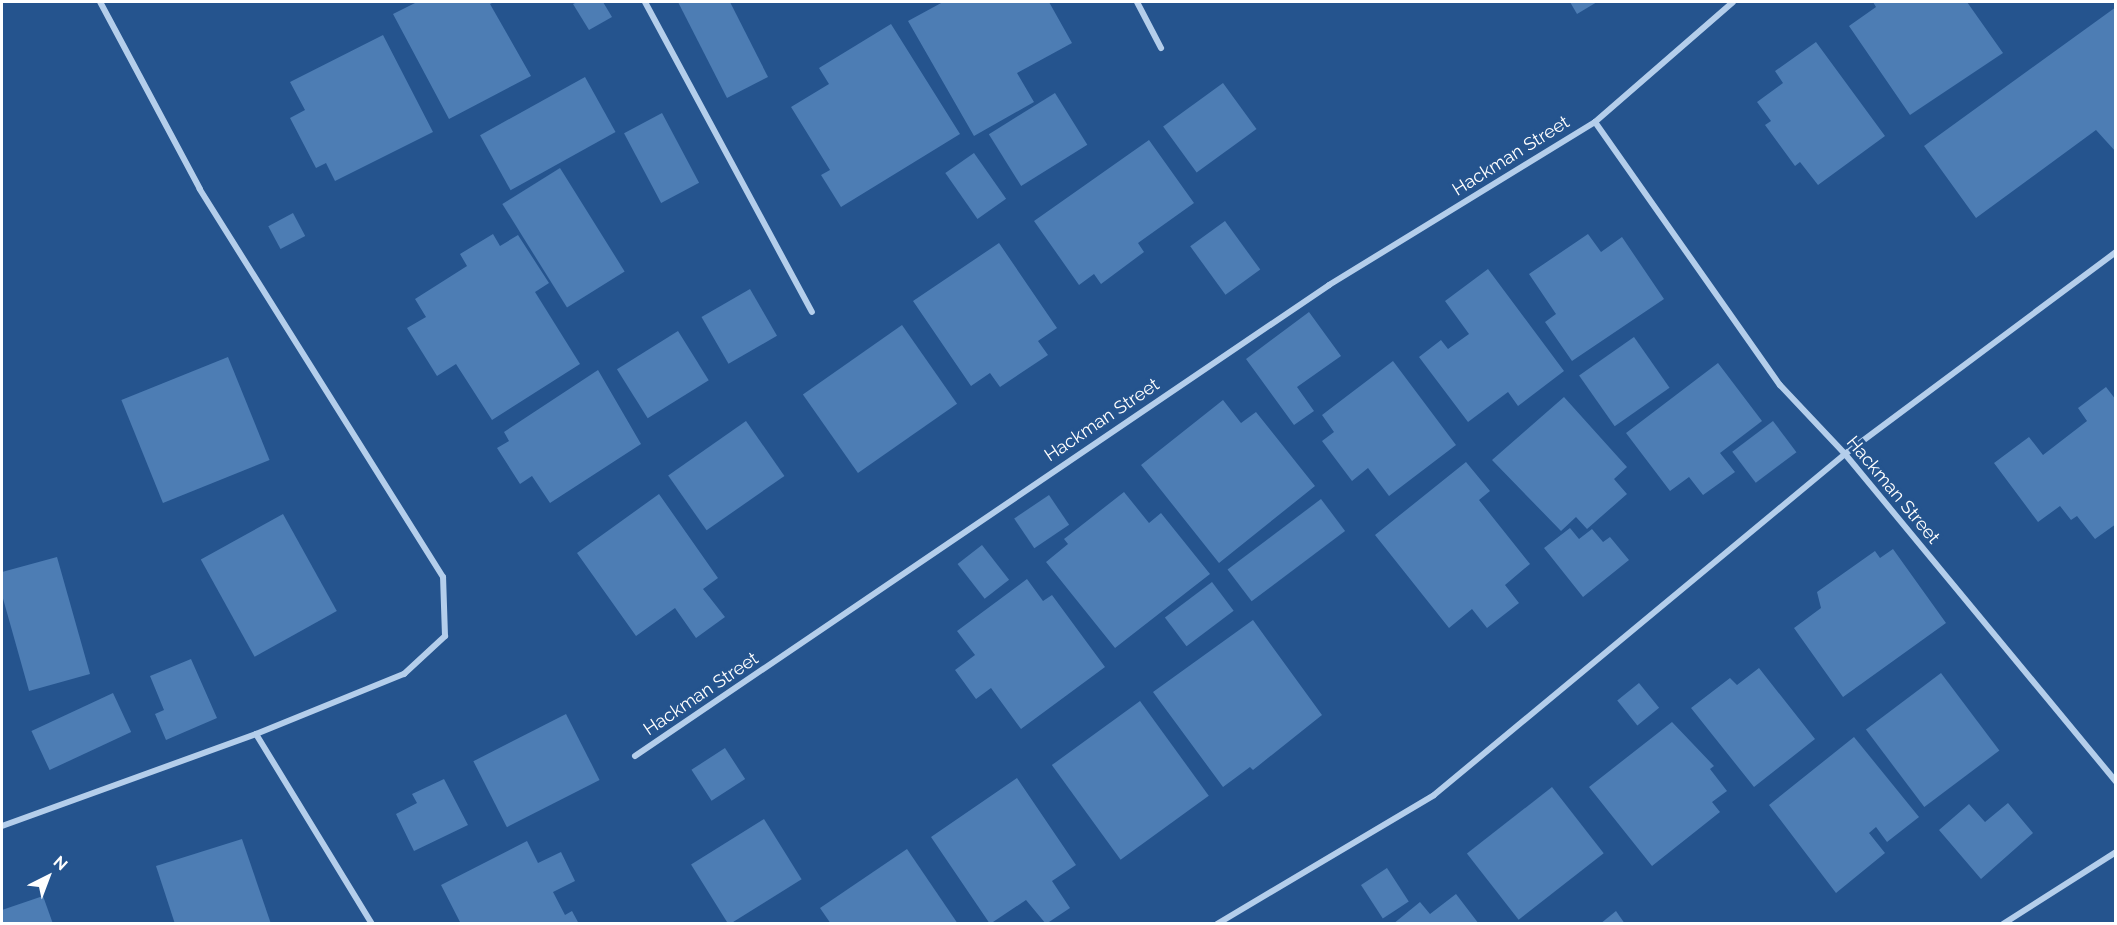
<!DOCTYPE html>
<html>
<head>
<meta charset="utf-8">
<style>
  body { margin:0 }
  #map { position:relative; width:2117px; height:925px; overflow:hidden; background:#25548e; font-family:Raleway,sans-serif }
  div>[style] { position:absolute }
  .building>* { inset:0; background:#4d7db4; transform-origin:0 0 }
  .minor>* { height:6px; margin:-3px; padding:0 3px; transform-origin:3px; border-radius:3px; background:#b4ceeb }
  span { translate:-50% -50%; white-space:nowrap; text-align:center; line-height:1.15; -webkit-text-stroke:6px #25548e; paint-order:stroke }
  .street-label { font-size:18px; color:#fff }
  .frame { position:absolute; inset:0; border:3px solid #fff; pointer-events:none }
  .north { position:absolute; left:18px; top:847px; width:60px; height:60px; -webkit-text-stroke:4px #25548e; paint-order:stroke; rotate:42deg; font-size:16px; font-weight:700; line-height:24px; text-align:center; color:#fff }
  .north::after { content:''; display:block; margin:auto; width:21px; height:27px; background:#fff; clip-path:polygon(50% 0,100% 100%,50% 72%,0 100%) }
</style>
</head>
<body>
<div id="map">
  <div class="building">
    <i style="clip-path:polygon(417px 2px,494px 2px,490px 4px,531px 76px,449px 119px,393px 14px)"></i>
    <i style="clip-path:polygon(577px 2px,603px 2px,612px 17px,589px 30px,573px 4px)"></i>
    <i style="clip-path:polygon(678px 2px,730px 2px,768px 77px,727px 98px)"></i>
    <i style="clip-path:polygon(943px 2px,1049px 2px,1072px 43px,1017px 73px,1034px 102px,974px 136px,908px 21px)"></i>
    <i style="clip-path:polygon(1570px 2px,1597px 2px,1577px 14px)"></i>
    <i style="clip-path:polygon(1873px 2px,1967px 2px,2003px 53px,1910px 115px,1849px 26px,1876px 7px)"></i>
    <i style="clip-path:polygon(2116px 7px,2116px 152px,2096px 130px,1976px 218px,1924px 146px)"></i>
    <i style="clip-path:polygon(891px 24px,960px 134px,841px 207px,821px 175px,830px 170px,791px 107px,829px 84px,819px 68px)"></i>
    <i style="clip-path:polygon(383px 35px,433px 132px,335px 181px,326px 163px,316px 168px,290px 118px,305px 110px,290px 82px)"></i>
    <i style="clip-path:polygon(1816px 42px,1885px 136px,1818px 185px,1800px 162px,1795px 166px,1765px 125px,1771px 121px,1757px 102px,1783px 83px,1775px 71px)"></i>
    <i style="left:585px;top:77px;width:63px;height:120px;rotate:61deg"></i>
    <i style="left:1223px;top:83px;width:57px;height:74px;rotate:54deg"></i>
    <i style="left:1055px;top:93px;width:61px;height:78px;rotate:58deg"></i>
    <i style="left:662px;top:113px;width:79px;height:43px;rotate:62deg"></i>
    <i style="clip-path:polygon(1149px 140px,1194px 203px,1138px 243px,1144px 252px,1101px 284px,1094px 274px,1079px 285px,1034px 221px)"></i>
    <i style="left:974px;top:153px;width:56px;height:35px;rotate:55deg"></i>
    <i style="left:560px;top:168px;width:122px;height:68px;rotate:58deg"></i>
    <i style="left:293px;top:213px;width:26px;height:28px;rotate:62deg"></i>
    <i style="left:1225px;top:221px;width:60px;height:43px;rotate:54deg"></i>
    <i style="clip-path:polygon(493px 234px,500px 246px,518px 235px,549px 283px,535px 292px,580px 364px,492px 420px,456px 364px,437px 376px,407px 328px,426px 317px,415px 299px,467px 266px,460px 254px)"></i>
    <i style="clip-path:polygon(1588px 234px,1601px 252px,1622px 237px,1664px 299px,1572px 361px,1545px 322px,1556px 314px,1529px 274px)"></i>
    <i style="clip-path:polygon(999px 243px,1057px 328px,1038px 341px,1048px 355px,1000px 387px,990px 373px,971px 386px,913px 301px)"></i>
    <i style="clip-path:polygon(1488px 269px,1564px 371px,1518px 406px,1508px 392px,1468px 422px,1419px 357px,1441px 340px,1448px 349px,1469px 334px,1445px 301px)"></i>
    <i style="left:750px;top:289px;width:54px;height:56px;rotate:60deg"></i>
    <i style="clip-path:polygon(1309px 312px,1341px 356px,1297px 387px,1314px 411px,1294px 425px,1246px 359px)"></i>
    <i style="left:902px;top:325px;width:96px;height:121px;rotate:55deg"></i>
    <i style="left:678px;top:331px;width:58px;height:72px;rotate:58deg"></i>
    <i style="left:1634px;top:337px;width:62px;height:67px;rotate:55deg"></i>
    <i style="left:228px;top:357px;width:111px;height:115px;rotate:68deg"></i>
    <i style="clip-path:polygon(1393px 361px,1456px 445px,1389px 496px,1368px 468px,1352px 481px,1322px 441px,1334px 432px,1322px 415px)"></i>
    <i style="clip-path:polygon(1718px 363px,1762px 421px,1720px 453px,1735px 472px,1703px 495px,1689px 477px,1670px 491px,1626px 433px)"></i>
    <i style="clip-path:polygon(598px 370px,641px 444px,550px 503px,532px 476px,520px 484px,497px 448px,509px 441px,504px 432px)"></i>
    <i style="clip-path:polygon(2106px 387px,2116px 400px,2116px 524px,2095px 539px,2077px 516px,2071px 520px,2060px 506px,2038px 522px,1994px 463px,2029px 437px,2043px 455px,2087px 421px,2078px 408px)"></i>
    <i style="clip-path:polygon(1564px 397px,1627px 467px,1614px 479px,1627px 494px,1587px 529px,1576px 517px,1561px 531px,1492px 460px)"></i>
    <i style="clip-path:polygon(1223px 400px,1241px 423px,1256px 412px,1315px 486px,1219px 563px,1141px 465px)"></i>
    <i style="left:746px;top:421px;width:67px;height:95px;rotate:55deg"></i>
    <i style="left:1773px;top:421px;width:39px;height:51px;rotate:53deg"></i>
    <i style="clip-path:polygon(1466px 462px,1490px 491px,1479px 500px,1530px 564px,1505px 585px,1519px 603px,1487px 628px,1472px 609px,1449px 628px,1375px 535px)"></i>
    <i style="clip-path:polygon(1124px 492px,1149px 523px,1161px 513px,1210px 574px,1115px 648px,1046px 562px,1068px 544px,1064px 539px)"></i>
    <i style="clip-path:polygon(659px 494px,718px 578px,703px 589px,725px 617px,696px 638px,675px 608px,636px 636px,577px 553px)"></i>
    <i style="left:1049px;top:495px;width:36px;height:42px;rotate:56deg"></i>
    <i style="left:1321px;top:499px;width:40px;height:117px;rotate:53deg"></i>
    <i style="left:283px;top:514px;width:111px;height:94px;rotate:61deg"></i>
    <i style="clip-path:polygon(1570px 528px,1579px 539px,1592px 529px,1603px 542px,1610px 537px,1629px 560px,1583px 597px,1544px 548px)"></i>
    <i style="left:982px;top:545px;width:44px;height:31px;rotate:52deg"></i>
    <i style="clip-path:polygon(1893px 549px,1946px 623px,1843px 697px,1794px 628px,1821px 608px,1817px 592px,1875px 551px,1880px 558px)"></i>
    <i style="clip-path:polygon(57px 557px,90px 674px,29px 691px,2px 595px,2px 572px)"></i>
    <i style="clip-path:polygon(1027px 579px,1043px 601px,1052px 595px,1105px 667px,1021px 729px,991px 688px,976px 699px,955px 670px,975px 655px,957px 631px)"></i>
    <i style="left:1212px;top:582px;width:36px;height:59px;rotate:53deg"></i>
    <i style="clip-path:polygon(1253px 620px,1322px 715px,1253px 770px,1250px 767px,1223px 787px,1153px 692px)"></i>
    <i style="clip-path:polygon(191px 659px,217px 718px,166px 740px,155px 714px,164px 710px,150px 676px)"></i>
    <i style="clip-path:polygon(1759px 668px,1815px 739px,1754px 787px,1691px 708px,1730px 678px,1737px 685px)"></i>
    <i style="left:1941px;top:673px;width:97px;height:94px;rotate:53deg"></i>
    <i style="left:1639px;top:683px;width:32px;height:28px;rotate:51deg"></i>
    <i style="left:113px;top:693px;width:43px;height:90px;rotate:65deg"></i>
    <i style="left:1140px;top:701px;width:117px;height:109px;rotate:54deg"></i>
    <i style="left:566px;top:714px;width:74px;height:104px;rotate:63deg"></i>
    <i style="clip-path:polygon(1672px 722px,1714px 766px,1710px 769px,1727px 791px,1712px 802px,1720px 812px,1652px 866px,1589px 787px)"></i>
    <i style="clip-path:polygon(1854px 737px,1919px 817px,1887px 842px,1876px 827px,1869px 833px,1885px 853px,1836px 893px,1769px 805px)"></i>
    <i style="left:725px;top:748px;width:37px;height:40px;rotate:57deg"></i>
    <i style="clip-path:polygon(1017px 778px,1076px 865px,1052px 881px,1070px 908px,1046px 924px,1026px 900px,990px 924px,931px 837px)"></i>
    <i style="clip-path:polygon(444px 779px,468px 825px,414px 851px,396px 814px,417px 803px,412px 794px)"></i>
    <i style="left:1552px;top:787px;width:84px;height:108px;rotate:52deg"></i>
    <i style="clip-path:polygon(2008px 803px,2033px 833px,1981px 879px,1939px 830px,1969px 804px,1985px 822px)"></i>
    <i style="left:764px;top:819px;width:71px;height:86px;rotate:58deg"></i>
    <i style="clip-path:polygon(242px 839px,271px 924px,175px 924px,156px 866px)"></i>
    <i style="clip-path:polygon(527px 841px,538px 863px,561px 852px,575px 881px,553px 892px,565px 915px,572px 911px,579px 924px,461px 924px,441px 885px)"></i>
    <i style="clip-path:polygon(907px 849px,958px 924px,831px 924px,820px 908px)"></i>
    <i style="left:1387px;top:868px;width:40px;height:31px;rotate:57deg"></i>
    <i style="clip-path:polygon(1456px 894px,1479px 924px,1393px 924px,1420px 902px,1430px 914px)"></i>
    <i style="clip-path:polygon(43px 896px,53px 924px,2px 924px,2px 910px)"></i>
    <i style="clip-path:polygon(1616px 911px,1625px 924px,1600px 924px)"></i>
  </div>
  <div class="minor">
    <i style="left:645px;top:2px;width:352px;rotate:61.7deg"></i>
    <i style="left:1137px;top:2px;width:52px;rotate:62.4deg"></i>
    <i style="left:1595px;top:122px;width:322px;rotate:54.9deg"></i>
    <i style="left:1780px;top:385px;width:95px;rotate:46.7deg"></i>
    <i style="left:1845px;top:454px;width:425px;rotate:50.4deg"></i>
    <i style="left:256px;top:734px;width:223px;rotate:58.6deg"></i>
    <i style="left:635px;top:756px;width:839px;rotate:-34.16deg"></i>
    <i style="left:1329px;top:285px;width:312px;rotate:-31.5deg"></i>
    <i style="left:1595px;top:122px;width:183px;rotate:-41deg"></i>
    <i style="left:2px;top:826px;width:270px;rotate:-19.9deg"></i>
    <i style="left:256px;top:734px;width:160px;rotate:-22.1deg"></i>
    <i style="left:404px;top:674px;width:56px;rotate:-42.8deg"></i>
    <i style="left:445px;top:636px;width:59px;rotate:-91.9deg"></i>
    <i style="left:443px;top:577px;width:458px;rotate:-122.1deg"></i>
    <i style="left:200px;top:189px;width:212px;rotate:-118.1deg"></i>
    <i style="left:1217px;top:924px;width:252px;rotate:-30.7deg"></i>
    <i style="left:1434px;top:795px;width:534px;rotate:-39.68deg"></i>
    <i style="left:1845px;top:454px;width:338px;rotate:-36.7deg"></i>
    <i style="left:2003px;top:924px;width:134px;rotate:-32.5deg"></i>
  </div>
  <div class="street-label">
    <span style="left:1511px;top:156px;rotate:-32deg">Hackman Street</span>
    <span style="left:1102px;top:420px;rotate:-34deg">Hackman Street</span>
    <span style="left:1893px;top:490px;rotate:50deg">Hackman Street</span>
    <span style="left:701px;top:694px;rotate:-34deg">Hackman Street</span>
  </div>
  <div class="frame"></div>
  <div class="north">N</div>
</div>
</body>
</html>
